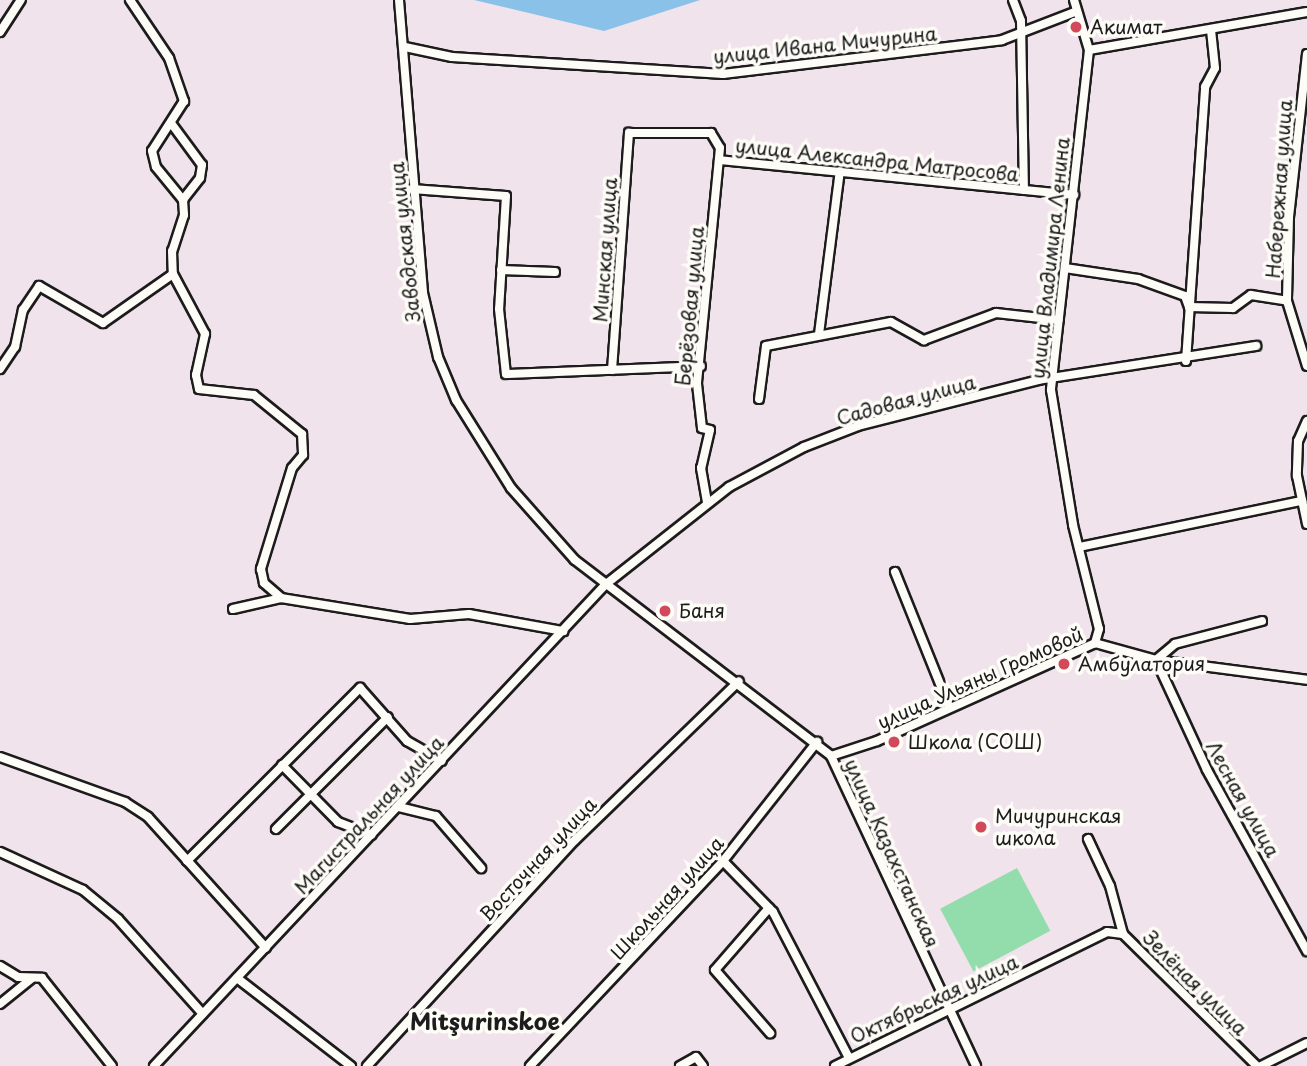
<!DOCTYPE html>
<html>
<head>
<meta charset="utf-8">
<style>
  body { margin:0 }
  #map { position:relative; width:1307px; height:1066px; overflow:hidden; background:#f1e3eb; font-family:"Playpen Sans",sans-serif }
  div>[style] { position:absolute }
  .green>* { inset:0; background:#93dcab; transform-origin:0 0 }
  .water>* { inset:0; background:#8ac1e8 }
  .roads { filter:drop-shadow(2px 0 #1c1c1c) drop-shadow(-2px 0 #1c1c1c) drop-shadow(0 2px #1c1c1c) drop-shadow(0 -2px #1c1c1c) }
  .minor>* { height:8px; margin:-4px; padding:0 4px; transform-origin:4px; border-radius:4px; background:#fdfcf7 }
  .dots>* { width:19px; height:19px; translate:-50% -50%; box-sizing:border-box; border:4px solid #fdfcf7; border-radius:50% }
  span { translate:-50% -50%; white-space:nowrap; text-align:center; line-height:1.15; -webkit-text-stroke:7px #fdfcf7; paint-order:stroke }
  .poi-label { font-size:19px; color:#1c1c1c }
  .left { translate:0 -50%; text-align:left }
  .street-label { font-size:19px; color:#1c1c1c }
  .quarter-label { font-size:23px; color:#1c1c1c; font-weight:700 }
</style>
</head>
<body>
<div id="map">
  <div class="green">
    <i style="left:1017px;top:868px;width:71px;height:87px;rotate:62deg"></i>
  </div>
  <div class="water">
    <i style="clip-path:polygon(474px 0,700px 0,604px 31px)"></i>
  </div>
  <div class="roads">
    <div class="minor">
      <i style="left:130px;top:0;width:70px;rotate:56.1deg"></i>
      <i style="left:169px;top:58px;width:46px;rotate:70.8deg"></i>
      <i style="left:184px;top:101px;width:59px;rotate:122.6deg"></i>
      <i style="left:152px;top:151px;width:16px;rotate:76deg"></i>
      <i style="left:156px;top:167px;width:43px;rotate:50.7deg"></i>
      <i style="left:183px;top:200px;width:15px;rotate:86deg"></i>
      <i style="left:184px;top:215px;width:38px;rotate:108deg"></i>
      <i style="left:172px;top:251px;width:23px;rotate:88deg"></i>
      <i style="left:173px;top:274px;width:68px;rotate:61.9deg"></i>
      <i style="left:205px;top:334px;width:42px;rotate:102.4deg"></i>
      <i style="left:196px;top:375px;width:14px;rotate:78deg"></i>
      <i style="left:199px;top:389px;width:55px;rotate:6.2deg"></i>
      <i style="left:254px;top:395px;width:62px;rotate:39.1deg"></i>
      <i style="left:302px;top:434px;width:21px;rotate:87deg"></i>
      <i style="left:303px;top:455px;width:17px;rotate:130deg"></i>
      <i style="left:292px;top:468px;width:106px;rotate:107.1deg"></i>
      <i style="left:261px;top:569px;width:14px;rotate:78deg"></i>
      <i style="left:264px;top:583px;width:23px;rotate:41deg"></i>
      <i style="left:399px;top:0;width:294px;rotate:85.3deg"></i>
      <i style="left:423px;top:293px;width:66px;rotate:76.8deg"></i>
      <i style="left:438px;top:357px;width:47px;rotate:67.3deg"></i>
      <i style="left:456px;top:400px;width:104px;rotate:58deg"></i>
      <i style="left:511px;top:488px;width:96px;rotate:48.4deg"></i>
      <i style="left:575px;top:560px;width:322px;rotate:37.4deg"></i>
      <i style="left:831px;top:756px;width:342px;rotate:64.9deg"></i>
      <i style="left:1013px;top:0;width:22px;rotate:69deg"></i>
      <i style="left:1021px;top:21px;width:169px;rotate:89deg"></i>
      <i style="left:1074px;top:0;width:52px;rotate:73.3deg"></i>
      <i style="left:1089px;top:50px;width:342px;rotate:96.4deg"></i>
      <i style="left:1051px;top:390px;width:137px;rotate:80.7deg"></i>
      <i style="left:1073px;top:525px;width:107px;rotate:76deg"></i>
      <i style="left:1099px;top:629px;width:15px;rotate:106deg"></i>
      <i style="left:0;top:32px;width:38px;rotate:-57deg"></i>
      <i style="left:405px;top:47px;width:48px;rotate:12deg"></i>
      <i style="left:452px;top:57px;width:272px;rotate:3.6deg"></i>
      <i style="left:723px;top:74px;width:281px;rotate:-6.9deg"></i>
      <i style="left:1002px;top:40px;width:80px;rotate:-21.1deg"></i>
      <i style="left:1089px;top:50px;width:221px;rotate:-9.9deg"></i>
      <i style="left:1307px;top:54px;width:164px;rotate:96.3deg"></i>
      <i style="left:1289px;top:217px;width:84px;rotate:91.4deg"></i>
      <i style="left:1287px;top:301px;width:68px;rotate:72.9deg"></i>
      <i style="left:171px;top:123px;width:52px;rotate:53.6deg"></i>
      <i style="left:202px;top:165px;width:13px;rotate:99deg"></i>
      <i style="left:200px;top:178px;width:28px;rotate:128deg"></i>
      <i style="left:719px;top:160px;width:357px;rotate:5.6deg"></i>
      <i style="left:412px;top:189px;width:94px;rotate:4.3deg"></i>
      <i style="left:506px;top:196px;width:113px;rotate:93.5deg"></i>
      <i style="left:499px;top:309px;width:65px;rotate:83.9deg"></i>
      <i style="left:506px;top:374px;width:195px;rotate:-2.3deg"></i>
      <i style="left:1065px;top:268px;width:74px;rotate:8.6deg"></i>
      <i style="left:1138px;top:279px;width:50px;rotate:19.9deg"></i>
      <i style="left:1185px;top:296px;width:12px;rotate:70deg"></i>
      <i style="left:1189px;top:307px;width:44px;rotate:1.3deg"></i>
      <i style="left:1233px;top:308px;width:22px;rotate:-36deg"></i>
      <i style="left:1251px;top:295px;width:36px;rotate:9deg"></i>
      <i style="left:501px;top:270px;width:54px;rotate:2.1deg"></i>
      <i style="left:819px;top:334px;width:164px;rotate:-82.7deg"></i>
      <i style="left:1186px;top:361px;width:275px;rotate:-86deg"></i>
      <i style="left:1205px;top:87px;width:21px;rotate:-62deg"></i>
      <i style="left:1215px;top:68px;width:38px;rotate:-96deg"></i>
      <i style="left:0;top:369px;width:27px;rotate:-56deg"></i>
      <i style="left:15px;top:347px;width:38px;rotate:-78deg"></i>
      <i style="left:23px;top:310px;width:29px;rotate:-56deg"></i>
      <i style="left:39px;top:286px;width:74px;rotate:30deg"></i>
      <i style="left:103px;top:323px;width:85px;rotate:-35deg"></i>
      <i style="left:612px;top:370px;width:238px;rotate:-85.9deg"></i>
      <i style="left:629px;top:133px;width:82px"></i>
      <i style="left:711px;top:133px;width:17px;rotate:59deg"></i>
      <i style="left:720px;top:148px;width:237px;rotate:95.6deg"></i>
      <i style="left:697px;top:384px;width:44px;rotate:83.5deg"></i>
      <i style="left:702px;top:428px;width:8px;rotate:14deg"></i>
      <i style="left:710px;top:430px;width:39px;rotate:103deg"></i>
      <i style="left:701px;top:468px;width:34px;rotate:80deg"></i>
      <i style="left:759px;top:399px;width:53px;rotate:-82.5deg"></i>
      <i style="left:766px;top:346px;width:127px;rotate:-10.9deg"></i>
      <i style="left:891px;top:322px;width:38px;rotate:29deg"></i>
      <i style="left:924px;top:340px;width:77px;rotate:-20.6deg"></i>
      <i style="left:996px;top:313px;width:63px;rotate:6.3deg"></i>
      <i style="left:1307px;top:421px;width:22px;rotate:114deg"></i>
      <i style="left:1298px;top:441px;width:35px;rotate:92deg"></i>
      <i style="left:1297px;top:476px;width:49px;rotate:78.2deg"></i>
      <i style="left:1079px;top:547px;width:228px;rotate:-11.7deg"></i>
      <i style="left:895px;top:572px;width:144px;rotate:68.1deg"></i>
      <i style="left:233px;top:609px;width:49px;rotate:-12.9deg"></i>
      <i style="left:281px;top:598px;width:131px;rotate:9.2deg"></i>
      <i style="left:410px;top:619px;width:59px;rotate:-4.8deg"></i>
      <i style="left:469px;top:614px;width:96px;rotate:10.3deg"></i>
      <i style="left:1262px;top:621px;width:90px;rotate:165.2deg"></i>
      <i style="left:1175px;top:644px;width:25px;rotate:140deg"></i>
      <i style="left:1156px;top:660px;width:121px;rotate:65.1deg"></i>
      <i style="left:1207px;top:770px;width:207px;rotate:61.1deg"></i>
      <i style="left:831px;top:756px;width:48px;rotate:-18.1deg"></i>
      <i style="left:877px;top:741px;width:239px;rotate:-24.2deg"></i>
      <i style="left:1095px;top:643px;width:63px;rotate:15.6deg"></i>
      <i style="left:1156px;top:660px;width:152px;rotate:7.5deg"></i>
      <i style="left:0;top:757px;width:133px;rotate:19.8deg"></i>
      <i style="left:125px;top:802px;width:27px;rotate:33deg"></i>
      <i style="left:148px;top:817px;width:176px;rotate:48deg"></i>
      <i style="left:282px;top:765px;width:80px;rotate:45.5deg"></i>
      <i style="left:338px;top:822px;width:36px;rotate:21deg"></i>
      <i style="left:399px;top:807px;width:38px;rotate:14deg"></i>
      <i style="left:436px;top:816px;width:69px;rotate:49.1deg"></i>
      <i style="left:276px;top:829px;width:158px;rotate:-45deg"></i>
      <i style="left:1088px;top:839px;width:52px;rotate:64.9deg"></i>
      <i style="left:1110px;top:886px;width:50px;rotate:74.8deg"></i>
      <i style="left:1123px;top:934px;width:188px;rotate:44.6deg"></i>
      <i style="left:0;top:852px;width:91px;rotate:24.6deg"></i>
      <i style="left:83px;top:890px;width:45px;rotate:39.6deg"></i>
      <i style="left:118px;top:919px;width:127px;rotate:48.2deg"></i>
      <i style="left:187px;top:861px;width:245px;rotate:-45deg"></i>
      <i style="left:360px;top:688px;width:71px;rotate:48.4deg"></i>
      <i style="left:407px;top:741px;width:40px;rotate:29.7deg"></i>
      <i style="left:723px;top:861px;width:71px;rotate:45.6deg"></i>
      <i style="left:773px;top:912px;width:162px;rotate:62.5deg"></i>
      <i style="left:769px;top:908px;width:82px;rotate:131.1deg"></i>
      <i style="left:715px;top:970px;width:84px;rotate:48.9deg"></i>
      <i style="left:0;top:966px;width:21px;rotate:31deg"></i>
      <i style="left:18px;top:977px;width:24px;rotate:2deg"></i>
      <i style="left:42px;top:978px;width:112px;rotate:51.5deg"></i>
      <i style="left:237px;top:978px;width:144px;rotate:37.7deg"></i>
      <i style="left:0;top:1004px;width:40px;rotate:-39deg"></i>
      <i style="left:154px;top:1066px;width:659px;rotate:-46.84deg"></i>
      <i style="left:605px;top:585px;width:158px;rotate:-38.3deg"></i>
      <i style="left:729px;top:487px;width:85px;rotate:-28.1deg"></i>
      <i style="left:804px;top:447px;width:58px;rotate:-21.3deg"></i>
      <i style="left:858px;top:426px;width:186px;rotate:-14.3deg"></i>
      <i style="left:1038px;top:380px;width:221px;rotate:-8.9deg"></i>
      <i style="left:367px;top:1066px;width:307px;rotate:-47.4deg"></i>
      <i style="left:575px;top:840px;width:228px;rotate:-44.1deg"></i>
      <i style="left:530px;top:1066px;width:282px;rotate:-46.7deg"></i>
      <i style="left:723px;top:861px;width:152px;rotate:-51.7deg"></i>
      <i style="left:680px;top:1066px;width:18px;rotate:-29deg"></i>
      <i style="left:696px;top:1057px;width:11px;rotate:52deg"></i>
      <i style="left:835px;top:1066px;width:303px;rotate:-26.2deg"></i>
      <i style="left:1107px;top:932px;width:16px;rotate:7deg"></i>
      <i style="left:1261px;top:1066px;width:51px;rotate:-26.6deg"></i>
    </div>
  </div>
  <div class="dots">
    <i style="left:1076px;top:27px;background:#d1495b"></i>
    <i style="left:665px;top:611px;background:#d1495b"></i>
    <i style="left:1064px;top:664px;background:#d1495b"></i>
    <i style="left:894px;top:742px;background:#d1495b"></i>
    <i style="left:981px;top:827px;background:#d1495b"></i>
  </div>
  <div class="poi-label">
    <span class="left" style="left:1090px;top:27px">Акимат</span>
    <span class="left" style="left:679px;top:611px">Баня</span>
    <span class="left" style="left:1078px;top:664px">Амбулатория</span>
    <span class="left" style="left:908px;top:742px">Школа (СОШ)</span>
    <span class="left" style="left:995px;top:827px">Мичуринская<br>школа</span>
  </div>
  <div class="street-label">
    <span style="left:825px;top:45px;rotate:-6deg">улица Ивана Мичурина</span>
    <span style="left:877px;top:160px;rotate:6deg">улица Александра Матросова</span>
    <span style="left:1279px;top:189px;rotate:-86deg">Набережная улица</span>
    <span style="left:405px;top:242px;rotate:-96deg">Заводская улица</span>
    <span style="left:605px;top:250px;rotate:-86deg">Минская улица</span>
    <span style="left:1050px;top:258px;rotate:-84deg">улица Владимира Ленина</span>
    <span style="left:690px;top:306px;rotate:-85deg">Берёзовая улица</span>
    <span style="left:906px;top:400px;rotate:-15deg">Садовая улица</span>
    <span style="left:980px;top:678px;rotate:-24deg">улица Ульяны Громовой</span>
    <span style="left:1243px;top:799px;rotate:61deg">Лесная улица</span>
    <span style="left:369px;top:815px;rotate:-47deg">Магистральная улица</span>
    <span style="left:892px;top:853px;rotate:66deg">улица Казахстанская</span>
    <span style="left:538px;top:859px;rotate:-47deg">Восточная улица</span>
    <span style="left:667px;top:898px;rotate:-48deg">Школьная улица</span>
    <span style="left:1195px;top:983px;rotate:45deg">Зелёная улица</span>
    <span style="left:934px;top:999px;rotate:-25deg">Октябрьская улица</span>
  </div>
  <div class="quarter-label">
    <span style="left:485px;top:1021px">Mitşurinskoe</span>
  </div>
</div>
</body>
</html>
